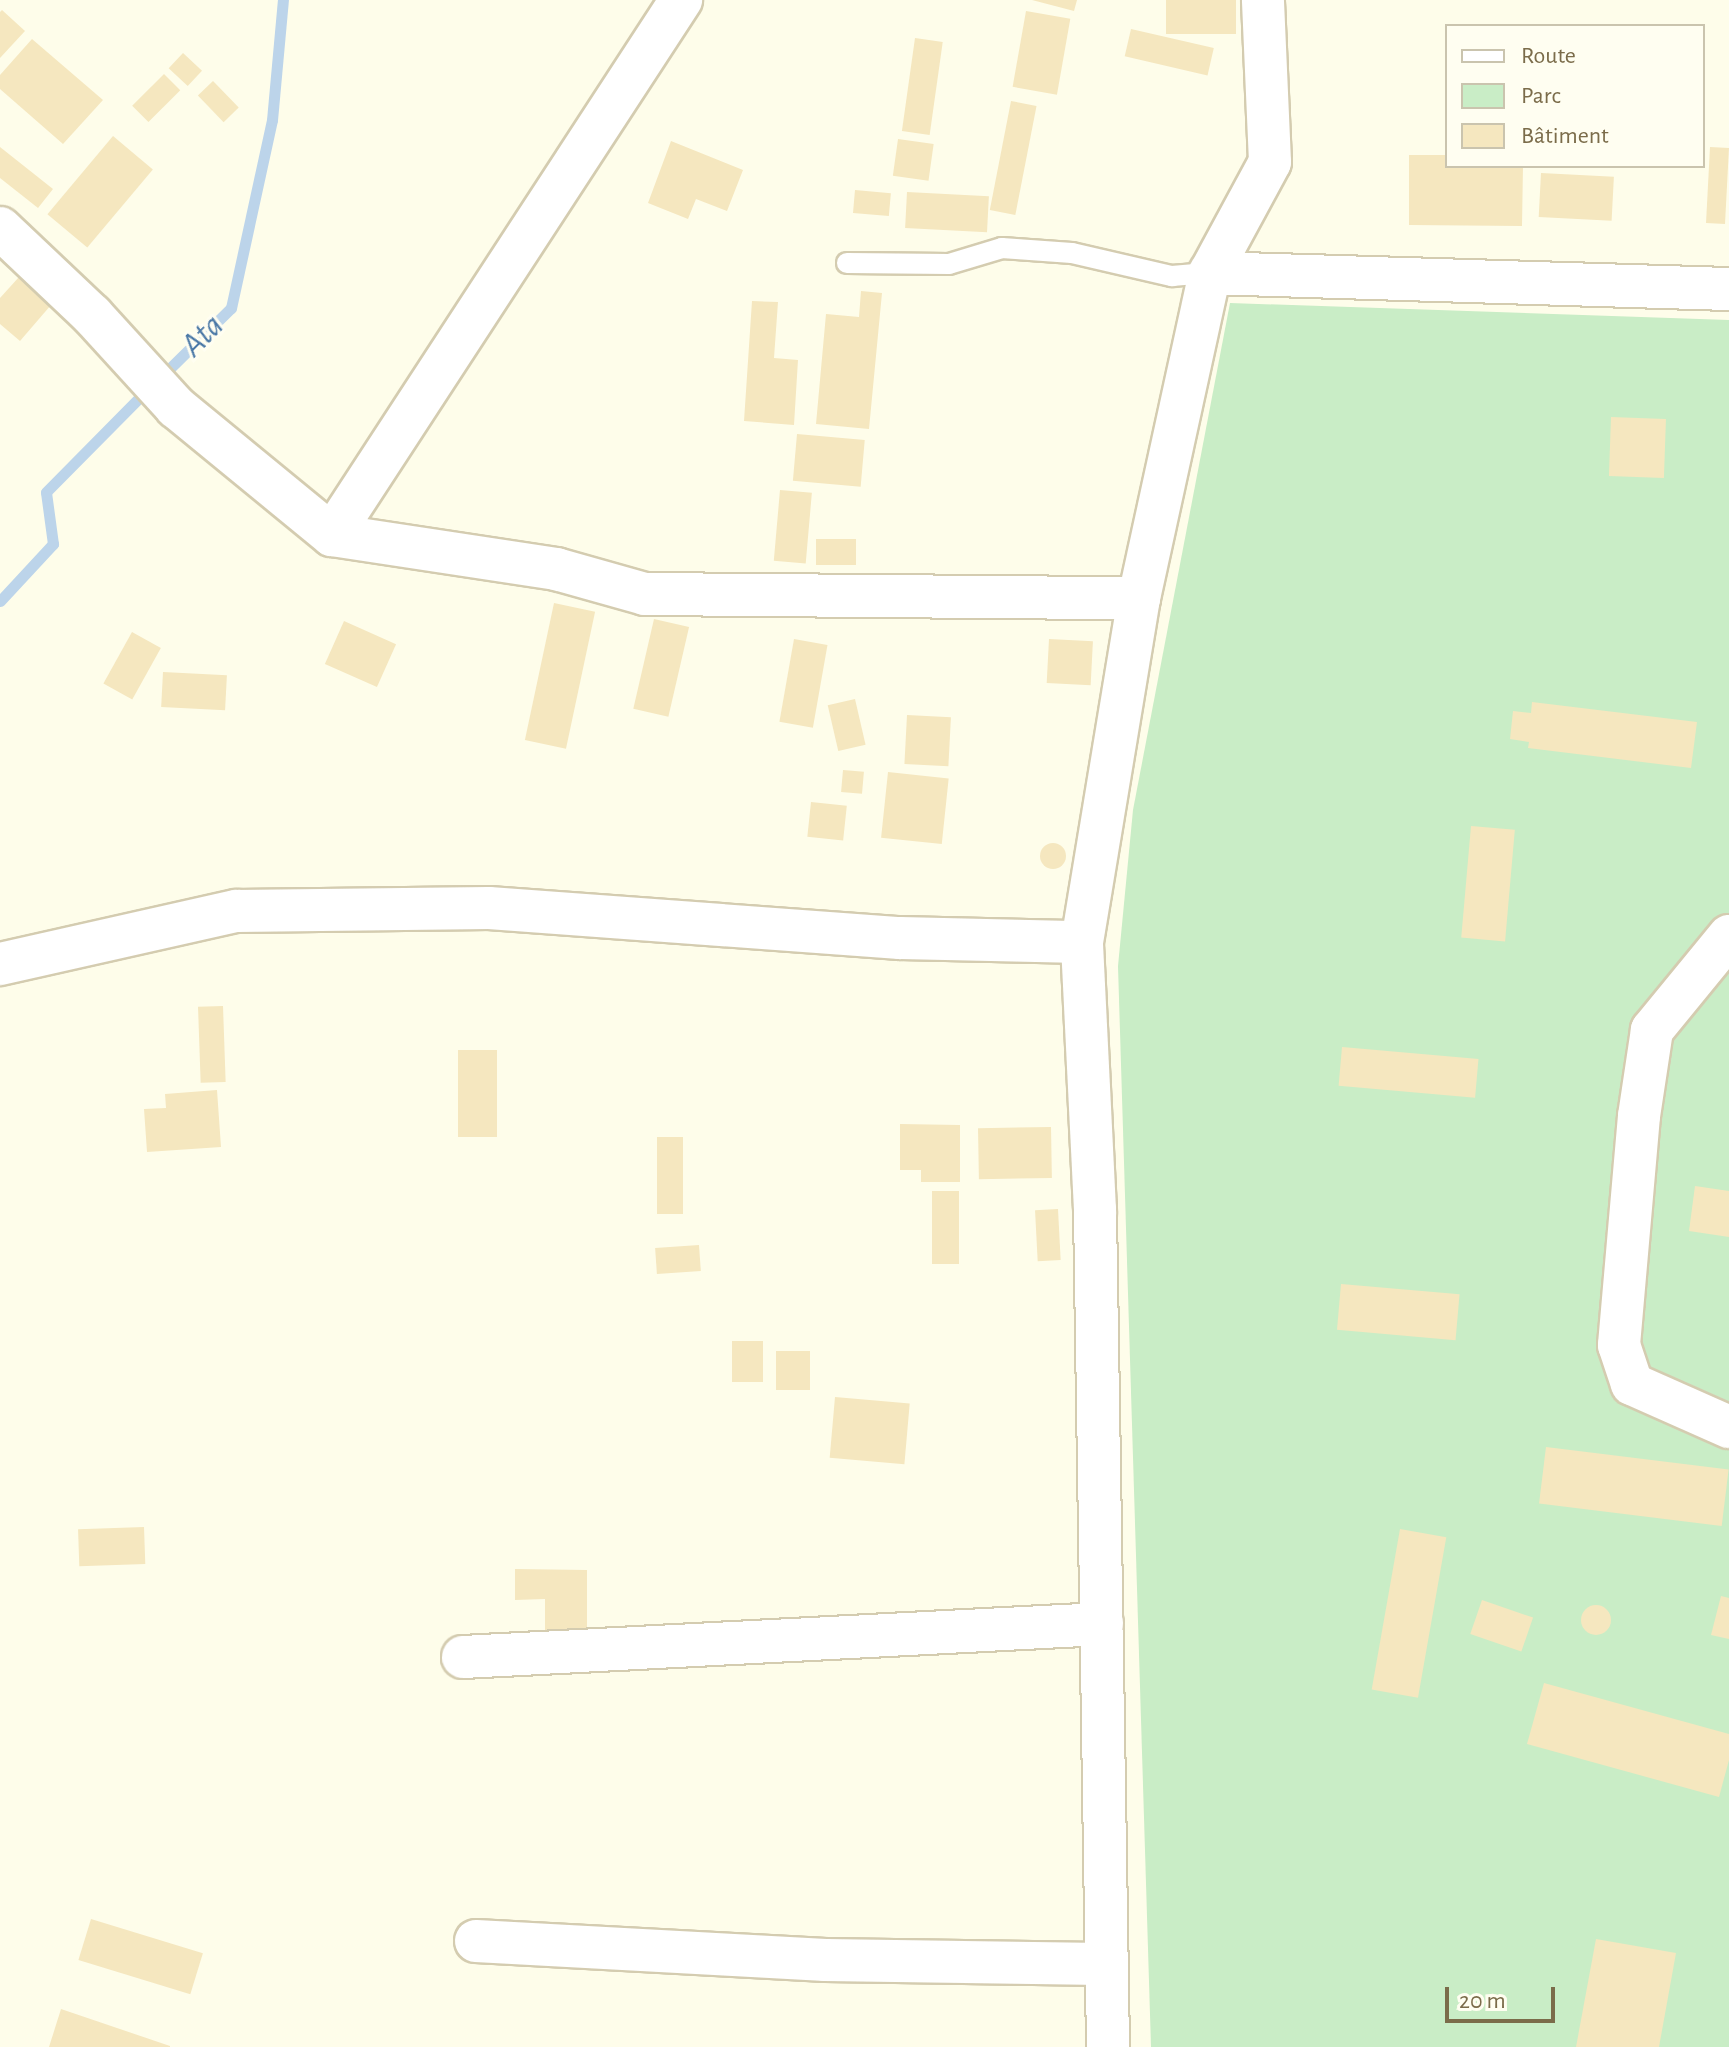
<!DOCTYPE html>
<html>
<head>
<meta charset="utf-8">
<style>
  body { margin:0 }
  #map { position:relative; width:1729px; height:2047px; overflow:hidden; background:#fefdea; font-family:"Alegreya Sans",sans-serif }
  div>[style] { position:absolute }
  .green>* { inset:0; background:#c9edc6 }
  .stream>* { height:11px; margin:-5.5px; padding:0 5.5px; transform-origin:5.5px; border-radius:5.5px; background:#bcd4ea }
  .building>* { inset:0; background:#f5e7bf; transform-origin:0 0 }
  .round { border-radius:50% }
  .roads { filter:drop-shadow(2px 0 #d4ccb0) drop-shadow(-2px 0 #d4ccb0) drop-shadow(0 2px #d4ccb0) drop-shadow(0 -2px #d4ccb0) }
  .service>* { height:20px; margin:-10px; padding:0 10px; transform-origin:10px; border-radius:10px; background:#fff }
  .minor>* { height:42px; margin:-21px; padding:0 21px; transform-origin:21px; border-radius:21px; background:#fff }
  span { translate:-50% -50%; white-space:nowrap; text-align:center; line-height:1.15; -webkit-text-stroke:6px #fffef1; paint-order:stroke }
  .water-label { font-size:34px; color:#4a78a6; font-style:italic }
  .legend { position:absolute; left:1445px; top:24px; width:260px; height:144px; box-sizing:border-box; background:#fffef1; border:2px solid #cac4ae; margin:0; padding:10px 14px; list-style:none; font-size:24px; color:#7b6c4a }
  .legend li { display:flex; align-items:center; gap:16px; height:40px }
  .legend b { width:40px; border:2px solid #cac4ae }
  .scale { position:absolute; left:1445px; top:1987px; width:110px; height:36px; box-sizing:border-box; border:4px solid #7b6c4a; border-top:0; padding-left:10px; font-size:24px; line-height:28px; white-space:nowrap; color:#7b6c4a; -webkit-text-stroke:6px #fffef1; paint-order:stroke }
</style>
</head>
<body>
<div id="map">
  <div class="green">
    <i style="clip-path:polygon(1230px 303px,1729px 320px,1729px 2047px,1151px 2047px,1118px 966px,1133px 810px)"></i>
  </div>
  <div class="stream">
    <i style="left:161px;top:377px;width:98px;rotate:-44.6deg"></i>
    <i style="left:231px;top:308px;width:192px;rotate:-77.7deg"></i>
    <i style="left:272px;top:120px;width:121px;rotate:-84.8deg"></i>
    <i style="left:0;top:601px;width:78px;rotate:-47.1deg"></i>
    <i style="left:53px;top:544px;width:52px;rotate:-97.7deg"></i>
    <i style="left:46px;top:492px;width:145px;rotate:-45.3deg"></i>
  </div>
  <div class="building">
    <i style="clip-path:polygon(1032px 0,1077px 0,1074px 11px)"></i>
    <i style="left:1166px;top:0;width:70px;height:34px"></i>
    <i style="clip-path:polygon(2px 10px,25px 31px,0 58px,0 12px)"></i>
    <i style="left:1026px;top:11px;width:45px;height:77px;rotate:10deg"></i>
    <i style="left:1131px;top:29px;width:85px;height:28px;rotate:13deg"></i>
    <i style="left:915px;top:38px;width:28px;height:94px;rotate:8deg"></i>
    <i style="clip-path:polygon(32px 39px,103px 100px,63px 144px,0 89px,0 75px)"></i>
    <i style="left:183px;top:53px;width:26px;height:21px;rotate:43deg"></i>
    <i style="left:164px;top:74px;width:23px;height:45px;rotate:45deg"></i>
    <i style="left:213px;top:81px;width:37px;height:21px;rotate:46deg"></i>
    <i style="left:1011px;top:101px;width:26px;height:111px;rotate:11deg"></i>
    <i style="left:113px;top:136px;width:52px;height:102px;rotate:40deg"></i>
    <i style="left:898px;top:139px;width:36px;height:37px;rotate:8deg"></i>
    <i style="clip-path:polygon(671px 141px,743px 170px,727px 211px,696px 199px,688px 219px,648px 203px)"></i>
    <i style="clip-path:polygon(0 147px,53px 189px,38px 208px,0 178px)"></i>
    <i style="left:1710px;top:147px;width:19px;height:76px;rotate:3deg"></i>
    <i style="clip-path:polygon(1409px 155px,1447px 155px,1447px 166px,1523px 166px,1522px 226px,1409px 225px)"></i>
    <i style="left:1541px;top:173px;width:73px;height:44px;rotate:3deg"></i>
    <i style="left:855px;top:190px;width:36px;height:23px;rotate:5deg"></i>
    <i style="left:907px;top:192px;width:82px;height:36px;rotate:3deg"></i>
    <i style="clip-path:polygon(19px 277px,51px 305px,20px 341px,0 324px,0 298px)"></i>
    <i style="clip-path:polygon(861px 291px,882px 293px,869px 429px,816px 424px,826px 314px,859px 317px)"></i>
    <i style="clip-path:polygon(752px 301px,778px 302px,774px 358px,798px 360px,794px 425px,744px 421px)"></i>
    <i style="left:1611px;top:417px;width:55px;height:59px;rotate:2deg"></i>
    <i style="left:797px;top:434px;width:68px;height:47px;rotate:5deg"></i>
    <i style="left:780px;top:490px;width:32px;height:71px;rotate:5deg"></i>
    <i style="left:816px;top:539px;width:40px;height:26px"></i>
    <i style="left:554px;top:603px;width:42px;height:140px;rotate:12deg"></i>
    <i style="left:654px;top:619px;width:36px;height:92px;rotate:13deg"></i>
    <i style="left:344px;top:621px;width:57px;height:47px;rotate:24deg"></i>
    <i style="left:132px;top:632px;width:33px;height:59px;rotate:29deg"></i>
    <i style="left:794px;top:639px;width:34px;height:84px;rotate:10deg"></i>
    <i style="left:1049px;top:639px;width:44px;height:44px;rotate:3deg"></i>
    <i style="left:163px;top:672px;width:64px;height:35px;rotate:3deg"></i>
    <i style="left:855px;top:699px;width:47px;height:28px;rotate:77deg"></i>
    <i style="clip-path:polygon(1532px 702px,1697px 722px,1691px 768px,1528px 748px,1529px 742px,1510px 739px,1513px 711px,1531px 713px)"></i>
    <i style="left:907px;top:715px;width:44px;height:49px;rotate:3deg"></i>
    <i style="left:843px;top:770px;width:21px;height:22px;rotate:5deg"></i>
    <i style="left:888px;top:772px;width:61px;height:66px;rotate:6deg"></i>
    <i style="left:811px;top:802px;width:36px;height:35px;rotate:6deg"></i>
    <i style="left:1471px;top:826px;width:44px;height:112px;rotate:5deg"></i>
    <i class="round" style="left:1040px;top:843px;width:26px;height:26px"></i>
    <i style="left:223px;top:1006px;width:76px;height:25px;rotate:88deg"></i>
    <i style="left:1342px;top:1047px;width:137px;height:39px;rotate:5deg"></i>
    <i style="left:458px;top:1050px;width:39px;height:87px"></i>
    <i style="clip-path:polygon(217px 1090px,221px 1147px,147px 1152px,144px 1109px,166px 1108px,165px 1094px)"></i>
    <i style="clip-path:polygon(900px 1124px,960px 1125px,960px 1182px,921px 1182px,921px 1170px,900px 1170px)"></i>
    <i style="left:1051px;top:1127px;width:51px;height:73px;rotate:89deg"></i>
    <i style="left:657px;top:1137px;width:26px;height:77px"></i>
    <i style="clip-path:polygon(1695px 1186px,1729px 1191px,1729px 1237px,1689px 1231px)"></i>
    <i style="left:932px;top:1191px;width:27px;height:73px"></i>
    <i style="left:1058px;top:1209px;width:51px;height:23px;rotate:87deg"></i>
    <i style="left:699px;top:1245px;width:26px;height:44px;rotate:86deg"></i>
    <i style="left:1341px;top:1284px;width:119px;height:46px;rotate:5deg"></i>
    <i style="left:732px;top:1341px;width:31px;height:41px"></i>
    <i style="left:776px;top:1351px;width:34px;height:39px"></i>
    <i style="left:835px;top:1397px;width:75px;height:61px;rotate:5deg"></i>
    <i style="left:1546px;top:1447px;width:184px;height:57px;rotate:7deg"></i>
    <i style="left:144px;top:1527px;width:37px;height:66px;rotate:88deg"></i>
    <i style="left:1400px;top:1529px;width:47px;height:163px;rotate:10deg"></i>
    <i style="clip-path:polygon(515px 1569px,587px 1570px,587px 1636px,545px 1636px,545px 1599px,515px 1600px)"></i>
    <i style="clip-path:polygon(1721px 1596px,1729px 1598px,1729px 1639px,1711px 1635px)"></i>
    <i style="left:1482px;top:1600px;width:54px;height:36px;rotate:19deg"></i>
    <i class="round" style="left:1581px;top:1605px;width:30px;height:30px"></i>
    <i style="clip-path:polygon(1544px 1683px,1729px 1734px,1729px 1760px,1719px 1797px,1527px 1744px)"></i>
    <i style="left:91px;top:1919px;width:117px;height:43px;rotate:17deg"></i>
    <i style="clip-path:polygon(1596px 1939px,1676px 1953px,1659px 2047px,1576px 2047px)"></i>
    <i style="clip-path:polygon(61px 2009px,170px 2046px,170px 2047px,49px 2047px)"></i>
  </div>
  <div class="roads">
    <div class="service">
      <i style="left:847px;top:263px;width:102px;rotate:0.6deg"></i>
      <i style="left:949px;top:264px;width:55px;rotate:-16.8deg"></i>
      <i style="left:1002px;top:248px;width:70px;rotate:4.1deg"></i>
      <i style="left:1072px;top:253px;width:103px;rotate:13deg"></i>
      <i style="left:1172px;top:276px;width:38px;rotate:-5deg"></i>
    </div>
    <div class="minor">
      <i style="left:0;top:228px;width:127px;rotate:43.4deg"></i>
      <i style="left:92px;top:315px;width:125px;rotate:47.6deg"></i>
      <i style="left:176px;top:407px;width:202px;rotate:39.4deg"></i>
      <i style="left:332px;top:535px;width:227px;rotate:8.6deg"></i>
      <i style="left:556px;top:569px;width:92px;rotate:15.7deg"></i>
      <i style="left:645px;top:594px;width:494px;rotate:0.5deg"></i>
      <i style="left:1210px;top:273px;width:519px;rotate:1.77deg"></i>
      <i style="left:332px;top:535px;width:639px;rotate:-56.88deg"></i>
      <i style="left:1729px;top:936px;width:122px;rotate:129.3deg"></i>
      <i style="left:1652px;top:1030px;width:87px;rotate:98.6deg"></i>
      <i style="left:1639px;top:1116px;width:230px;rotate:95deg"></i>
      <i style="left:1619px;top:1345px;width:41px;rotate:71.6deg"></i>
      <i style="left:1632px;top:1384px;width:106px;rotate:23.9deg"></i>
      <i style="left:0;top:964px;width:242px;rotate:-12.7deg"></i>
      <i style="left:236px;top:911px;width:253px;rotate:-0.7deg"></i>
      <i style="left:489px;top:908px;width:412px;rotate:4.2deg"></i>
      <i style="left:900px;top:938px;width:182px;rotate:1.3deg"></i>
      <i style="left:463px;top:1657px;width:640px;rotate:-2.96deg"></i>
      <i style="left:476px;top:1941px;width:350px;rotate:3.1deg"></i>
      <i style="left:825px;top:1960px;width:278px;rotate:0.8deg"></i>
      <i style="left:1108px;top:2047px;width:837px;rotate:-90.89deg"></i>
      <i style="left:1095px;top:1210px;width:268px;rotate:-92.8deg"></i>
      <i style="left:1082px;top:942px;width:349px;rotate:-80.6deg"></i>
      <i style="left:1139px;top:598px;width:333px;rotate:-77.7deg"></i>
      <i style="left:1210px;top:273px;width:126px;rotate:-61.6deg"></i>
      <i style="left:1270px;top:162px;width:162px;rotate:-92.5deg"></i>
    </div>
  </div>
  <div class="water-label">
    <span style="left:203px;top:336px;rotate:-45deg">Ata</span>
  </div>
  <ul class="legend">
  <li><b style="height:10px;background:#fff"></b>Route</li>
  <li><b style="height:22px;background:#c9edc6"></b>Parc</li>
  <li><b style="height:22px;background:#f5e7bf"></b>Bâtiment</li>
  </ul>
  <div class="scale">20 m</div>
</div>
</body>
</html>
